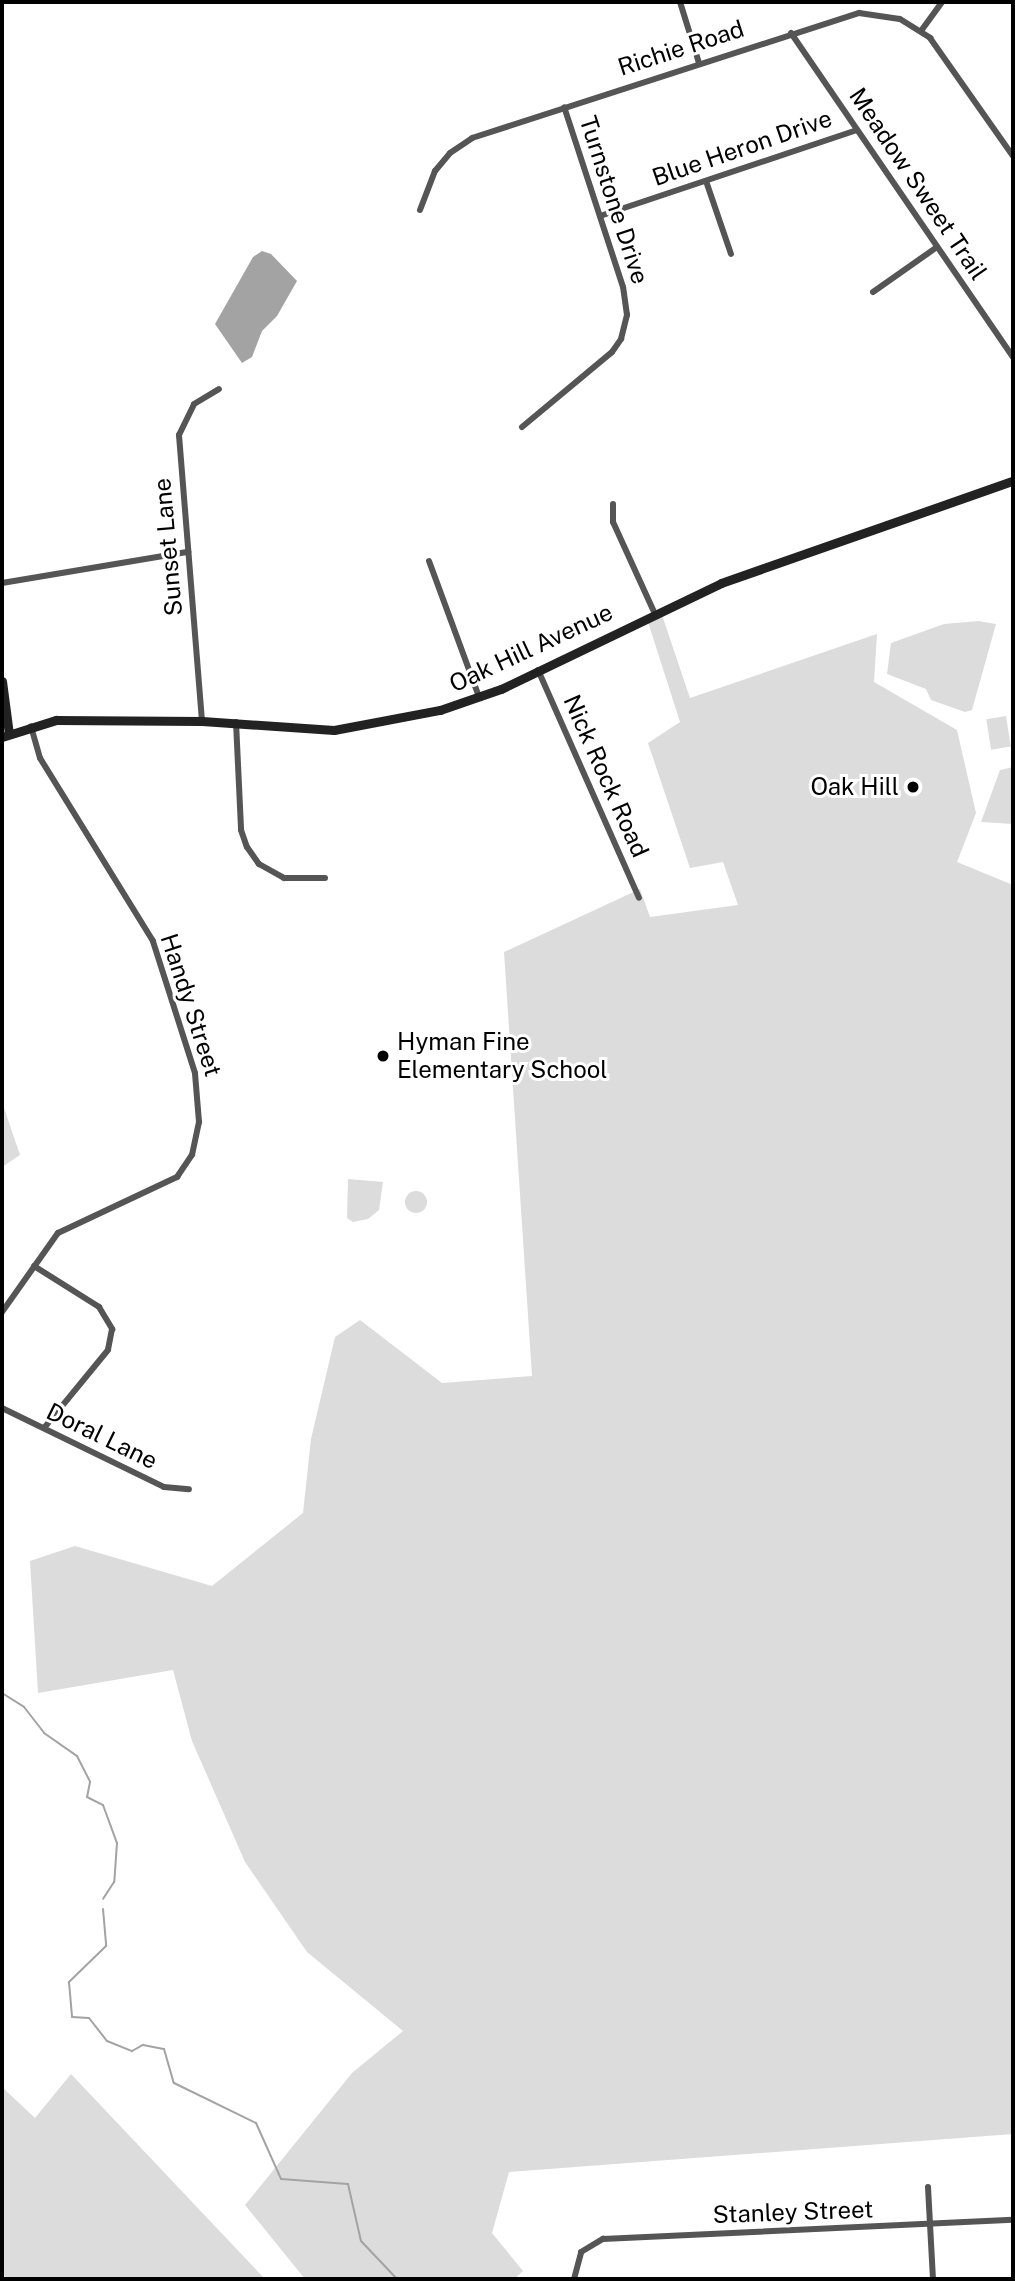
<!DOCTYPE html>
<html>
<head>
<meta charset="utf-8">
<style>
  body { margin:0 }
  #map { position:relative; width:1015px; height:2281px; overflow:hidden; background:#fff; font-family:"Public Sans",sans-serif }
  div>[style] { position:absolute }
  .green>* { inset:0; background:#dcdcdc; transform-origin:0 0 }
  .round { border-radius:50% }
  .water>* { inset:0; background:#a3a3a3 }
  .stream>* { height:2px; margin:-1px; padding:0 1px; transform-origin:1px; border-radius:1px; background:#a3a3a3 }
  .street>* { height:6px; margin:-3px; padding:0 3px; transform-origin:3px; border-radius:3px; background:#555 }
  .secondary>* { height:9px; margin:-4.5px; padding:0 4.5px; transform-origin:4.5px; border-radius:4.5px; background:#222 }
  .dots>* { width:19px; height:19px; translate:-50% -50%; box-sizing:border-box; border:4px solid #fff; border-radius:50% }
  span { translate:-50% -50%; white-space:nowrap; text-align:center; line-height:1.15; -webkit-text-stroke:6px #fff; paint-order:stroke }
  .street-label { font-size:24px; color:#000 }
  .poi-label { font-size:24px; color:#000 }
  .right { translate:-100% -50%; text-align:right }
  .left { translate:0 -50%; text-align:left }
  .frame { position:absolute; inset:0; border:4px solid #000; pointer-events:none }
</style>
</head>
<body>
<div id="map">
  <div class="green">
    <i style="clip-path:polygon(662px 615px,690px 698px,877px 634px,874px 682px,957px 730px,976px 813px,957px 862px,1013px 885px,1013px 2134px,509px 2172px,492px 2233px,523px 2271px,514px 2279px,305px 2279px,245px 2205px,352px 2073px,403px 2031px,307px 1952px,245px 1862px,192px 1741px,173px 1670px,38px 1693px,30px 1561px,75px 1546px,212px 1586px,303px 1513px,311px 1439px,335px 1337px,360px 1320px,442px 1383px,532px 1376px,504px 952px,640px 889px,650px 917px,738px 905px,723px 862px,690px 868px,648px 743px,680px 722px,648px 622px)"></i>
    <i style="clip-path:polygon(978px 621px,996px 624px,972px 710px,965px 712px,931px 700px,926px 689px,887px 674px,891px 643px,944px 624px)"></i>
    <i style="left:1006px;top:716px;width:31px;height:20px;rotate:81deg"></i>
    <i style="clip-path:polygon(1013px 767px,1013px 824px,981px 822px,1000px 770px)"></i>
    <i style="clip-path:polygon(2px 1102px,20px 1155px,2px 1167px)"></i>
    <i style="clip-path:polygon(348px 1179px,383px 1182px,379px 1210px,368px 1219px,353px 1222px,347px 1218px)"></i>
    <i class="round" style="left:405px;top:1191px;width:22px;height:22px"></i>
    <i style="clip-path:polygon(71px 2074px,265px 2279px,2px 2279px,2px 2087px,35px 2118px)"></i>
  </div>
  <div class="water">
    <i style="clip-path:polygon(262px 251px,271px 254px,297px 281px,277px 316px,262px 331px,252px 357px,242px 363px,215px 324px,253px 257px)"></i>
  </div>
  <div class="stream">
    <i style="left:2px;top:1693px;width:26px;rotate:32deg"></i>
    <i style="left:24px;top:1707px;width:33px;rotate:52deg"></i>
    <i style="left:44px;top:1733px;width:40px;rotate:34.9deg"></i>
    <i style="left:77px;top:1756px;width:29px;rotate:63deg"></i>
    <i style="left:90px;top:1782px;width:15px;rotate:101deg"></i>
    <i style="left:87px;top:1797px;width:18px;rotate:27deg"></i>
    <i style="left:103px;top:1805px;width:40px;rotate:69.8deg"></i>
    <i style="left:117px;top:1843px;width:39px;rotate:94deg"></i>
    <i style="left:114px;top:1882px;width:20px;rotate:123deg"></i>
    <i style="left:103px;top:1909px;width:37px;rotate:85deg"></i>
    <i style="left:106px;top:1946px;width:52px;rotate:135.8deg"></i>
    <i style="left:69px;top:1982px;width:35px;rotate:85deg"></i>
    <i style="left:72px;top:2017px;width:17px;rotate:3deg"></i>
    <i style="left:89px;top:2018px;width:29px;rotate:52deg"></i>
    <i style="left:107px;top:2041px;width:27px;rotate:22deg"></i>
    <i style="left:132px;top:2051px;width:13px;rotate:-29deg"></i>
    <i style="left:143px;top:2045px;width:21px;rotate:11deg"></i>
    <i style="left:164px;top:2049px;width:35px;rotate:74deg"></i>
    <i style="left:174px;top:2083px;width:91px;rotate:26deg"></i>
    <i style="left:256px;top:2123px;width:61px;rotate:65.9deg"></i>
    <i style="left:281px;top:2179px;width:67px;rotate:4.3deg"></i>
    <i style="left:348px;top:2184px;width:58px;rotate:77.2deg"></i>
    <i style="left:361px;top:2241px;width:52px;rotate:46.5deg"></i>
  </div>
  <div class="street">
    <i style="left:680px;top:2px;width:64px;rotate:72.7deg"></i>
    <i style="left:921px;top:31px;width:36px;rotate:-54deg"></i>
    <i style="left:791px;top:33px;width:393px;rotate:55.6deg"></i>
    <i style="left:706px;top:181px;width:77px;rotate:71.1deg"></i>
    <i style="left:420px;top:210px;width:42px;rotate:-69deg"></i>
    <i style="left:435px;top:171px;width:23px;rotate:-50deg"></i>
    <i style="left:450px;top:153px;width:27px;rotate:-34deg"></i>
    <i style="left:472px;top:138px;width:407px;rotate:-17.9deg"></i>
    <i style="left:859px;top:13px;width:41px;rotate:8.3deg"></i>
    <i style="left:900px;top:19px;width:36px;rotate:32deg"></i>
    <i style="left:930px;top:38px;width:144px;rotate:54.9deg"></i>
    <i style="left:600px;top:216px;width:271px;rotate:-18.5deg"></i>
    <i style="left:873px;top:292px;width:78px;rotate:-35.1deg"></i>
    <i style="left:522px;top:427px;width:117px;rotate:-39.8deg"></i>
    <i style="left:612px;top:352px;width:16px;rotate:-55deg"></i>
    <i style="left:621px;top:339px;width:25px;rotate:-76deg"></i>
    <i style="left:627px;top:315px;width:28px;rotate:-98deg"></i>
    <i style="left:623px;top:287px;width:189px;rotate:-108.1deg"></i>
    <i style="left:613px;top:504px;width:18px;rotate:90deg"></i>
    <i style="left:613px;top:522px;width:99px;rotate:65.5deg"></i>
    <i style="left:429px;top:561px;width:145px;rotate:69.8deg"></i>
    <i style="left:2px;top:583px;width:189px;rotate:-9.5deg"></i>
    <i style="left:538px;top:670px;width:249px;rotate:66.1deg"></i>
    <i style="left:202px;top:721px;width:287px;rotate:-94.6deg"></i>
    <i style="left:179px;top:435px;width:34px;rotate:-64deg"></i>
    <i style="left:194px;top:404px;width:29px;rotate:-31deg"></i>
    <i style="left:236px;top:722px;width:108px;rotate:87.3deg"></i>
    <i style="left:241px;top:830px;width:18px;rotate:71deg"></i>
    <i style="left:247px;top:847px;width:21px;rotate:55deg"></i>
    <i style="left:259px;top:864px;width:29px;rotate:29deg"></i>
    <i style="left:284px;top:878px;width:41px"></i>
    <i style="left:34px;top:1266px;width:77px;rotate:32.2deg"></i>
    <i style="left:99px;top:1307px;width:26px;rotate:59deg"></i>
    <i style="left:112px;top:1329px;width:21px;rotate:101deg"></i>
    <i style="left:108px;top:1350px;width:101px;rotate:129.4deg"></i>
    <i style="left:2px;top:1312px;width:97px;rotate:-54.7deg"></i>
    <i style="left:58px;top:1233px;width:132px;rotate:-25.2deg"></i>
    <i style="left:177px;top:1177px;width:27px;rotate:-56deg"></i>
    <i style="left:192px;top:1155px;width:34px;rotate:-78deg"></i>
    <i style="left:199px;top:1122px;width:49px;rotate:-94.7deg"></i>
    <i style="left:195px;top:1073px;width:139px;rotate:-107.7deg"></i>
    <i style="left:153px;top:941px;width:215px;rotate:-121.7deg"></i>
    <i style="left:40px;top:758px;width:33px;rotate:-106deg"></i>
    <i style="left:2px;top:1408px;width:180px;rotate:26deg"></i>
    <i style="left:164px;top:1487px;width:25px;rotate:5deg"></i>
    <i style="left:928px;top:2187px;width:92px;rotate:86.9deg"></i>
    <i style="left:574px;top:2279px;width:28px;rotate:-75deg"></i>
    <i style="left:581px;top:2252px;width:26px;rotate:-31deg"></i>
    <i style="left:603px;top:2239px;width:410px;rotate:-2.7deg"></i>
  </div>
  <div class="secondary">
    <i style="left:2px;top:681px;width:53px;rotate:82.5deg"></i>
    <i style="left:2px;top:737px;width:57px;rotate:-17.5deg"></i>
    <i style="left:56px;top:720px;width:146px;rotate:0.4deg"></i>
    <i style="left:202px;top:721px;width:132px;rotate:3.9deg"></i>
    <i style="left:334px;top:730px;width:108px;rotate:-10.7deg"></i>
    <i style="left:440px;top:710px;width:65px;rotate:-19deg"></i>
    <i style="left:501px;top:689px;width:244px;rotate:-25.7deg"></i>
    <i style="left:721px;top:583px;width:309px;rotate:-19.3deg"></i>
  </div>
  <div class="dots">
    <i style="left:913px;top:787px;background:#000"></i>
    <i style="left:383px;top:1056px;background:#000"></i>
  </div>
  <div class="street-label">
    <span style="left:681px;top:48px;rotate:-18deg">Richie Road</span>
    <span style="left:742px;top:148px;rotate:-19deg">Blue Heron Drive</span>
    <span style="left:918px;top:184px;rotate:56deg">Meadow Sweet Trail</span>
    <span style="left:614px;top:200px;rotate:72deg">Turnstone Drive</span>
    <span style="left:168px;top:547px;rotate:-95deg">Sunset Lane</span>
    <span style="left:531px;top:648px;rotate:-25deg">Oak Hill Avenue</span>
    <span style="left:606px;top:776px;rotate:66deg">Nick Rock Road</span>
    <span style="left:191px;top:1005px;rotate:72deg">Handy Street</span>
    <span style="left:102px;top:1436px;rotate:26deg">Doral Lane</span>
    <span style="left:793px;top:2212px;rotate:-2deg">Stanley Street</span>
  </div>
  <div class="poi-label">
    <span class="right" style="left:899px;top:787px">Oak Hill</span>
    <span class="left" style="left:397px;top:1056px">Hyman Fine<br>Elementary School</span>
  </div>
  <div class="frame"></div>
</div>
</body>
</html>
